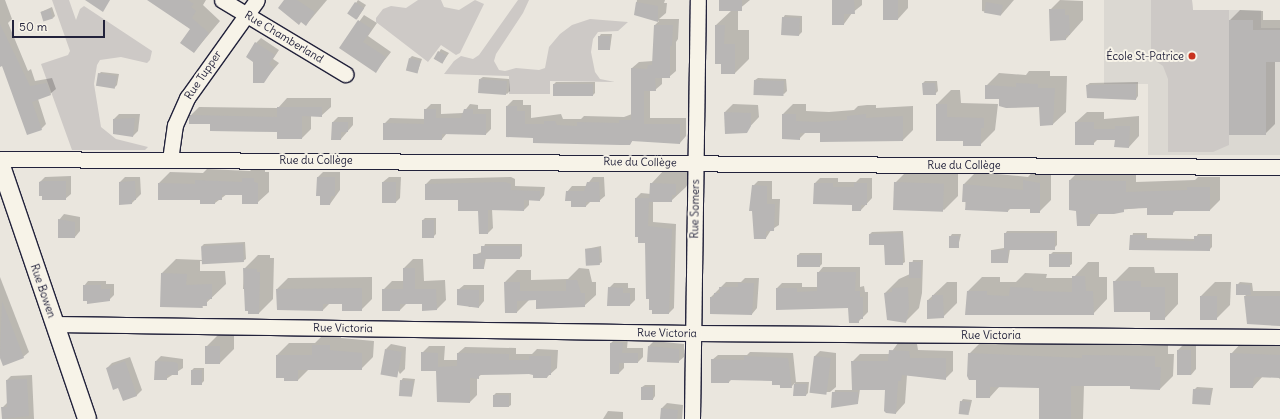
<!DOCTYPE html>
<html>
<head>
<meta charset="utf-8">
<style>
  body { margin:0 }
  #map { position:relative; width:1280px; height:419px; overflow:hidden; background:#eae6de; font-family:Delius,sans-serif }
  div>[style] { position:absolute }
  .built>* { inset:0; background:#dbd8d2 }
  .green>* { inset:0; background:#cdc9c6 }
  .shadow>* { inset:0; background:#0003 }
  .building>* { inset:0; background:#b8b6b5; transform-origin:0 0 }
  .roads { filter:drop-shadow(1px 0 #22223b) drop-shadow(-1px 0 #22223b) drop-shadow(0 1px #22223b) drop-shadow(0 -1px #22223b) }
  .minor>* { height:15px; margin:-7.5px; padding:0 7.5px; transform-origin:7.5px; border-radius:7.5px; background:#f7f3e8 }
  .tertiary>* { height:18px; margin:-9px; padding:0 9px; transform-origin:9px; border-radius:9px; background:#f7f3e8 }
  .dots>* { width:11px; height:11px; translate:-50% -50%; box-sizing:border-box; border:2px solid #f7f3e8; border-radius:50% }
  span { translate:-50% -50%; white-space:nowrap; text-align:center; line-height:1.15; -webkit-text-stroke:4px #f7f3e8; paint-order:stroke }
  .street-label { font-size:11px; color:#22223b }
  .poi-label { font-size:11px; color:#22223b }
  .right { translate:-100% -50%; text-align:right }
  .scale { position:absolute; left:12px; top:20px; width:93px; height:18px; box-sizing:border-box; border:2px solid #22223b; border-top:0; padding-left:5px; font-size:12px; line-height:14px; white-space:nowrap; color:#22223b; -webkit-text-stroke:3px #f7f3e8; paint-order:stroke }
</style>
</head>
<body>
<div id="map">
  <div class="built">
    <i style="clip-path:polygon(1104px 0,1192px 0,1193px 10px,1261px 10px,1261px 28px,1280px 28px,1280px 155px,1148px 155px,1148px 84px,1104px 84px)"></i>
  </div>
  <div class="green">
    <i style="clip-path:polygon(52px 0,69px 0,76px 20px,80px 9px,84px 6px,152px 51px,150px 60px,147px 63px,121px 57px,100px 60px,97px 65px,94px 84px,101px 127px,116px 139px,148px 147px,145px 150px,72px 150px,41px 64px,68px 55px,70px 51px)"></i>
    <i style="clip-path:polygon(418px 0,441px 0,444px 7px,459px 10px,475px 0,484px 4px,460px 53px,456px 55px,441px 45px,428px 62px,376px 22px,376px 18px,383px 9px,391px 6px,406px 8px)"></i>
    <i style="clip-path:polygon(518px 0,529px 0,523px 13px,496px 54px,494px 61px,499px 70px,505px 71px,516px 68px,539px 70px,545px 68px,549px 47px,560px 34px,572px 25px,590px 19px,628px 22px,618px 31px,598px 32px,593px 39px,591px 52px,595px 72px,600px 79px,615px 82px,550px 81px,550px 94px,509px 94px,509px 76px,444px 74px,454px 61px,461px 56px,473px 59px,479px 55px)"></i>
    <i style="clip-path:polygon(1151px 0,1192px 0,1193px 10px,1229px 10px,1229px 145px,1213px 152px,1168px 152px,1168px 79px,1163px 66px,1151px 58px)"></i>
  </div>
  <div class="shadow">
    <i style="clip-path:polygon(0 0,5px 0,12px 19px,8px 23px,28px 71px,31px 69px,35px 81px,52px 78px,56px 89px,50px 94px,38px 99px,46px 124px,41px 129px,0 57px)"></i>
    <i style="clip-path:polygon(149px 0,206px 0,203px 5px,220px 21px,194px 52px,191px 29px)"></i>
    <i style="clip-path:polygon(286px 0,327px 0,306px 25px)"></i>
    <i style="clip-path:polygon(358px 0,366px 5px,357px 19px,356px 3px)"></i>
    <i style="clip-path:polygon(637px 0,665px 0,664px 3px,667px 3px,666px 13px,659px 19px,679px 19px,678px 39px,676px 42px,676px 71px,669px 77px,662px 77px,662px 84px,655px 90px,650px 90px,650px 118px,686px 118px,686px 136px,680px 143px,633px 140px,630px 144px,534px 137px,507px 106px,513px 100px,523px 100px,523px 105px,531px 105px,531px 118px,561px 114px,563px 119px,581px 119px,584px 116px,624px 117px,632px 114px,632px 68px,639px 62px,653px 61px,655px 25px,659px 21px,635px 14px)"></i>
    <i style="clip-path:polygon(720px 0,750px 0,738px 10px,738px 30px,749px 30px,749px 59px,735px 73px,722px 63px,716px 25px,732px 10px)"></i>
    <i style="clip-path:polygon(833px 0,862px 0,862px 5px,852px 13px,844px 24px)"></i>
    <i style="clip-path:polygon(884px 0,908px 0,908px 8px,898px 19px,884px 19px)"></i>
    <i style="clip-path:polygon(982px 0,1014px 0,1001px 15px,982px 11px)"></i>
    <i style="clip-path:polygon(1060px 0,1083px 1px,1083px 20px,1066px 39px,1050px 10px)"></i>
    <i style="clip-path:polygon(52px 7px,55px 16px,53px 18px,41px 12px)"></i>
    <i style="clip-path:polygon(1240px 10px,1263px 11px,1263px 20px,1280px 20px,1280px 61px,1275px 61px,1275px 124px,1265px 134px,1230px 20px)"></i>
    <i style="clip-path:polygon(364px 15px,377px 23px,368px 36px,391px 52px,376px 71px,340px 48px)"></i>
    <i style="clip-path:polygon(785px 15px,802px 16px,802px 32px,799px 35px,783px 18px)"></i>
    <i style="clip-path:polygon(601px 34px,612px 34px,610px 49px,599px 37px)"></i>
    <i style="clip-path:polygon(261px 38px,279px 50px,273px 59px,279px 63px,263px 82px,256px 43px)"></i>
    <i style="clip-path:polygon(441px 49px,449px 53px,442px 63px,435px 59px)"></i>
    <i style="clip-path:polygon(412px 56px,422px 59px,417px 73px,410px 58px)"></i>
    <i style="clip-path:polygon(1029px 71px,1050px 71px,1050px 76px,1067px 76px,1066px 112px,1053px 124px,1040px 106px,1000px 98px,986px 86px,999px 73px,1026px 75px)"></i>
    <i style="clip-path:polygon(101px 72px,119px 74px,117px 85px,115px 87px,99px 74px)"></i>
    <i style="clip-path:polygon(483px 77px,509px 79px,510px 91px,507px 94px,480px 79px)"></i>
    <i style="clip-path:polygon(758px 78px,786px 79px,787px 91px,784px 94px,755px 80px)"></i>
    <i style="clip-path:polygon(925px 81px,937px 81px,938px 91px,935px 94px,923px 83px)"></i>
    <i style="clip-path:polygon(556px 82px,595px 82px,595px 93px,593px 95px,554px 84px)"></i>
    <i style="clip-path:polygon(1138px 82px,1138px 96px,1136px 99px,1088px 97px,1087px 85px,1090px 83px)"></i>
    <i style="clip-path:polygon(951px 90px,960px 90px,961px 103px,998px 104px,995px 130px,980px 145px,964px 140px,937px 104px)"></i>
    <i style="clip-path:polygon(287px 98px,331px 98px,331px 107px,321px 116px,311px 116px,311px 129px,302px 138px,278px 132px,211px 123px,190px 116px,199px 107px,278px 108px)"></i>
    <i style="clip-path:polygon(431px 104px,441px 104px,441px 114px,463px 113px,470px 104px,478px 105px,478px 109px,491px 109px,491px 129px,486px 134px,447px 133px,442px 139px,384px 124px,390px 118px,425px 119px,425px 110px)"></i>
    <i style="clip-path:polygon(733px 104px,758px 105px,759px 117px,744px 133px,726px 133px,725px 112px)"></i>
    <i style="clip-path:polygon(793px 104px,806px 104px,806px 111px,829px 112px,854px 110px,858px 106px,867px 105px,876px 105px,876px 108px,913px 106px,913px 130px,903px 140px,821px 132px,806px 132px,799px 139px,783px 139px,783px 114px)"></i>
    <i style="clip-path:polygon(1087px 112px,1104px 112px,1104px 119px,1139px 116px,1139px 136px,1129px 147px,1116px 139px,1098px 139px,1093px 144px,1076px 122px)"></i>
    <i style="clip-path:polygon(119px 114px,140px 114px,138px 131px,133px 136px,114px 133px,114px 119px)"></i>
    <i style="clip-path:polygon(338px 117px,353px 117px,353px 125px,341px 139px,333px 122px)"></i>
    <i style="clip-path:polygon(254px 167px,265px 167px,265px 172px,269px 172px,269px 192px,257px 203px,243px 194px,227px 194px,215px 203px,159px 183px,170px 172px,203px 173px,207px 169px,250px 171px)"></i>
    <i style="clip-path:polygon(1036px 168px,1051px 172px,1051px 200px,1039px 212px,1031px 208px,1011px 208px,1008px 211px,966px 209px,964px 184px,976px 172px,1028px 177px)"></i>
    <i style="clip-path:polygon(665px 169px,690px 170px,690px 180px,686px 187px,671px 201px,653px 201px,653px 222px,676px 224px,674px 308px,669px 313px,646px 242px,636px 198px,641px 193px,651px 194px,651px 184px)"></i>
    <i style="clip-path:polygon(909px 169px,958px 170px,958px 196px,944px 210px,895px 183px)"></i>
    <i style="clip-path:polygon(1080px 170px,1136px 172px,1136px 182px,1195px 180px,1198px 177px,1220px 177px,1220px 200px,1210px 210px,1176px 210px,1172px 214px,1148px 207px,1100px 212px,1090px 225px,1077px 210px,1070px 209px,1070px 180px)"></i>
    <i style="clip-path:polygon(323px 172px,340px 172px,340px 190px,330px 204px,318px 177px)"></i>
    <i style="clip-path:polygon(71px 176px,71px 194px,65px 199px,40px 182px,45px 177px)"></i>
    <i style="clip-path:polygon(125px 177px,140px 177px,141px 194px,132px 203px,120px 182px)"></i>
    <i style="clip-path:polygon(389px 177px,401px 177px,400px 198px,395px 203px,383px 182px)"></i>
    <i style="clip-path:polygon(511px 177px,515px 179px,515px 186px,545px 187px,544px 195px,540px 200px,529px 200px,529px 205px,524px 210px,492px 209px,493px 228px,488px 233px,479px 210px,426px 184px,431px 179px)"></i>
    <i style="clip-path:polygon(593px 177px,604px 177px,605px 196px,599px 201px,591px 201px,586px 206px,572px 200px,567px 192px,572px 186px,586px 186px)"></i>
    <i style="clip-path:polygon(820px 178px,838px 178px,838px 182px,856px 182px,860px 178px,872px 178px,872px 198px,861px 210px,815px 183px)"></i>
    <i style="clip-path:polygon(758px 181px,772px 181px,772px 199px,780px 199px,779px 225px,771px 230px,766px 238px,753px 186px)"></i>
    <i style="clip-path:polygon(64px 214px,80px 217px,80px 231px,75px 237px,59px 220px)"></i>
    <i style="clip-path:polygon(425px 218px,436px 218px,436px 234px,433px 237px,423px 220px)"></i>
    <i style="clip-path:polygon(903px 231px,905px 262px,902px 264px,885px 244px,870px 234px,872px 232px)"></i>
    <i style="clip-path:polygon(1007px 231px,1057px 231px,1057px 245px,1055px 247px,1010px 249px,1008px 262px,992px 250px,1004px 248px,1005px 234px)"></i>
    <i style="clip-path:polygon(1133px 233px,1147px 233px,1147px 238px,1195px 239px,1198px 234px,1212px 234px,1212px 247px,1209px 250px,1130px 249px)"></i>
    <i style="clip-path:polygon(952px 234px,961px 234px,958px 247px,950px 237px)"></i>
    <i style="clip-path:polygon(245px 242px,246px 259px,243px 261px,200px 261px,200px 271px,225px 271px,226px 284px,202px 307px,162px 273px,176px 259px,202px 260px,202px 246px,204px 244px)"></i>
    <i style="clip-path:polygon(485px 244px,522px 244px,522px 256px,520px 258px,486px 258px,484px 268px,474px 255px,482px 252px)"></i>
    <i style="clip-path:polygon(601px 246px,602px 262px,599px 264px,586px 249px)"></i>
    <i style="clip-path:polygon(1053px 252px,1072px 252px,1072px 264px,1069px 266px,1050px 255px)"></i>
    <i style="clip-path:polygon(800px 253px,822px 253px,822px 264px,819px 267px,798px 255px)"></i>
    <i style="clip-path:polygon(258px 255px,270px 255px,270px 258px,274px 258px,273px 299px,259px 313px,246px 289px,243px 289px,244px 269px)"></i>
    <i style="clip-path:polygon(413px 259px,423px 259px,424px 281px,445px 280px,446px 300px,437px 309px,422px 303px,407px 303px,400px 310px,383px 290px,392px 281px,404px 281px,404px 268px)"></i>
    <i style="clip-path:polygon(913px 260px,923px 260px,922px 293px,919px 308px,905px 322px,885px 293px,899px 279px,910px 274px)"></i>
    <i style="clip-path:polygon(1088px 262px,1099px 262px,1099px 277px,1107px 277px,1107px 299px,1093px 314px,966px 314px,968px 291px,982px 277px,1000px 277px,1000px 282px,1016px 282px,1025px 273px,1047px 274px,1046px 278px,1073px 278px)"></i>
    <i style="clip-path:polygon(823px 267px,860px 267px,860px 287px,864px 286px,865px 292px,868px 292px,868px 312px,858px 322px,849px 307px,777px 309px,777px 288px,782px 283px,802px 283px,802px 287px,818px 287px,818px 273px)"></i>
    <i style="clip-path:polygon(1129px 267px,1154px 267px,1155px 273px,1178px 273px,1178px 304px,1164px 319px,1151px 311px,1114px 282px)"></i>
    <i style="clip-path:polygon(579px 268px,589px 269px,592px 282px,596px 282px,596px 295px,584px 306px,537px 299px,529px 300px,517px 312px,505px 282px,517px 270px,531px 270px,531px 280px,568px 279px)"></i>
    <i style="clip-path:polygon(0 277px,29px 352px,23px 357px,3px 364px,0 355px)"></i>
    <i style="clip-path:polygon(372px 277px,372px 299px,361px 310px,343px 303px,330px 303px,323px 310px,277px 289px,288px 278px)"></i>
    <i style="clip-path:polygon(745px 278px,759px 278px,757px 308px,752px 314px,711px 297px,726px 282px,741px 282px)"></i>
    <i style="clip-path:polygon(88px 281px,106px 281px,106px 284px,114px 284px,114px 295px,109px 300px,88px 303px,84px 286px)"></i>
    <i style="clip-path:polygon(947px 282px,957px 282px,957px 303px,943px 317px,928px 300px)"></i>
    <i style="clip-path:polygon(1215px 282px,1231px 282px,1230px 305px,1216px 319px,1201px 296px)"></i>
    <i style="clip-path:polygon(1240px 282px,1252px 283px,1253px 291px,1280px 291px,1280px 325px,1245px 296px,1247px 294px,1237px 285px)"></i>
    <i style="clip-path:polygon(614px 283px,628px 283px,628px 288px,635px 288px,635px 300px,630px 305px,609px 288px)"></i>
    <i style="clip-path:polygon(464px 285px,484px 285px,484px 301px,479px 307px,469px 307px,458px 290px)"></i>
    <i style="clip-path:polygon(221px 332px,234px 332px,234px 349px,220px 363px,206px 347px)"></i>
    <i style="clip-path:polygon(325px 333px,341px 333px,341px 338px,374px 341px,373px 357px,361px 369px,309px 369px,298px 380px,277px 355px,289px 343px,315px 343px)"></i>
    <i style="clip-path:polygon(616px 338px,628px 338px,627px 348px,643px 348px,643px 357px,638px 362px,624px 362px,624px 368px,619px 373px,611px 343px)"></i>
    <i style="clip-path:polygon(1244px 340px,1280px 341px,1280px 379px,1277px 376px,1263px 376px,1253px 387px,1231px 354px)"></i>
    <i style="clip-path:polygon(654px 341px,684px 344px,684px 357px,678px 362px,649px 346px)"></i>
    <i style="clip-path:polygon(982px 341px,1094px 345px,1097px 342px,1168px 343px,1168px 354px,1174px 354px,1173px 376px,1160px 389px,1131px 388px,1131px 385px,1084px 385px,1083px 419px,1040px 419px,1040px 387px,1000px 386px,990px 397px,977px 379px,969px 354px)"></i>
    <i style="clip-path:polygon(898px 343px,917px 344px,918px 350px,953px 351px,953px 371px,945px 379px,907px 375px,905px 403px,896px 413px,886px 389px,860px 389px,858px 403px,832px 407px,835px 390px,853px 390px,852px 362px,860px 354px,890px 354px)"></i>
    <i style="clip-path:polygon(391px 344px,406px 347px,405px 369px,400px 374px,386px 349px)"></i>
    <i style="clip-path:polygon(1183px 345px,1196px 345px,1196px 369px,1191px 375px,1178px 350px)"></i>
    <i style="clip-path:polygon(429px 346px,445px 346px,444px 360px,458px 360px,458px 353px,465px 347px,516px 348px,516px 354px,532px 354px,537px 349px,558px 350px,557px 368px,547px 377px,529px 373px,482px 374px,477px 378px,477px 395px,470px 402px,438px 401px,437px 370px,422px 353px)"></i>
    <i style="clip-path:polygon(820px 351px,836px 353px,836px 387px,830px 392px,815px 392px,815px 356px)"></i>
    <i style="clip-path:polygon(750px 352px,793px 353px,796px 382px,809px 382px,808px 393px,806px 395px,794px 395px,795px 383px,791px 387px,773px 384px,773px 380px,732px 379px,729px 382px,712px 382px,712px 360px,718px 355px,747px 355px)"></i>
    <i style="clip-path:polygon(161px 356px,183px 359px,183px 368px,166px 379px,155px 379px,156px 361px)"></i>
    <i style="clip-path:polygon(130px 357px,142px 390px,136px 396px,119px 387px,107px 368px,112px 363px)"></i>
    <i style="clip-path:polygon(194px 368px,204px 368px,204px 381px,201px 384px,192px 370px)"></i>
    <i style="clip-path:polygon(32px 375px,34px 419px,3px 419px,2px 408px,7px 403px,7px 380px,11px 376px)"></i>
    <i style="clip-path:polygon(403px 378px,415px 379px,412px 396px,401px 381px)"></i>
    <i style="clip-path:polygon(645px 385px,655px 385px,655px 396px,653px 399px,642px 387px)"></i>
    <i style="clip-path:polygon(1197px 387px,1213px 388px,1210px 404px,1194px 390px)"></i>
    <i style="clip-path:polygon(496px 393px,511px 393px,511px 405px,508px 407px,494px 395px)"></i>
    <i style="clip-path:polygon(963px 399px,972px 400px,969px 413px,961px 402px)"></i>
    <i style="clip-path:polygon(667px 403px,683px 405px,682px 419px,661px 419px,662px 408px)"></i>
    <i style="clip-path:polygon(608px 411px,623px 412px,623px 419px,603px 419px)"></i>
  </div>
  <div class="building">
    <i style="clip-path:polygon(85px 0,110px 0,103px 12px)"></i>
    <i style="clip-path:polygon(147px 0,188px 0,194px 4px,191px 7px,196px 11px,192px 18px,209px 33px,194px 53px,180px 43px,190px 29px)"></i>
    <i style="clip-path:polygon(284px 0,297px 0,315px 12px,306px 26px,301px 22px,299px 25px,278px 8px)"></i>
    <i style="left:719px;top:0;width:23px;height:11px"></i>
    <i style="clip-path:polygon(832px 0,854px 0,855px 14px,844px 14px,844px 25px,832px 25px)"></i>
    <i style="left:883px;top:0;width:15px;height:20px"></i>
    <i style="left:355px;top:2px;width:11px;height:14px;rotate:34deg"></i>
    <i style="clip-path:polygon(636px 2px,658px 6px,658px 22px,634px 15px)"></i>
    <i style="left:986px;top:2px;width:17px;height:11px;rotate:10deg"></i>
    <i style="left:50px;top:9px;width:10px;height:10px;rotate:73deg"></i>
    <i style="clip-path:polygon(1049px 9px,1065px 9px,1065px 15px,1069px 15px,1070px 35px,1066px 35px,1066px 40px,1050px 41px)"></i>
    <i style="left:782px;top:17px;width:18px;height:18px;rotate:3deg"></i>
    <i style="clip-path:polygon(358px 20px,372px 29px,363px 42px,386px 57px,376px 73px,339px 48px)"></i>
    <i style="clip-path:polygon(1229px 20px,1253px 20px,1253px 30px,1280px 30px,1280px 62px,1266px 62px,1266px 135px,1229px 135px)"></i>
    <i style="clip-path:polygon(0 24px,30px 86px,47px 83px,51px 95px,32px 102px,42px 130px,27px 135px,2px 66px,0 67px)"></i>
    <i style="clip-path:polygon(654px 25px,673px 25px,672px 46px,670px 46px,670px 78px,655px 78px,656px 91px,644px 91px,644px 124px,680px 124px,680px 144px,632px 141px,630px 145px,620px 145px,533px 143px,533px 138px,506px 137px,506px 106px,517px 106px,517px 111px,525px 111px,525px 124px,544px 124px,544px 121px,555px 121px,557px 125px,577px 126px,577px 122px,619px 123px,619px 120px,631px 120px,631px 68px,647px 69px,648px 65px,652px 65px)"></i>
    <i style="clip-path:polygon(715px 25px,725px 25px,724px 44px,735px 44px,735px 74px,721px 74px,721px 64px,715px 64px)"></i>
    <i style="left:598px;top:36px;width:12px;height:14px"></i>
    <i style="clip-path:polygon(255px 42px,275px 55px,269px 64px,274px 68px,264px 83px,253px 83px,253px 62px,246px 57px)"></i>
    <i style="left:438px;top:51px;width:10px;height:9px;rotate:29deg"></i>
    <i style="left:409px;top:58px;width:12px;height:13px;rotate:14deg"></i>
    <i style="left:98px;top:73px;width:19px;height:13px;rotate:9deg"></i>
    <i style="left:479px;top:79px;width:28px;height:14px;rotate:4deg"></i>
    <i style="left:754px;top:80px;width:30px;height:15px;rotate:2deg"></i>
    <i style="clip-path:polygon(922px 83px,935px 83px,936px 95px,923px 95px)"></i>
    <i style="clip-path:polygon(1016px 83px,1038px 84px,1038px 88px,1055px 88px,1053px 125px,1040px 126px,1039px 107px,1006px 108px,999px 106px,999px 99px,985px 99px,985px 85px,1016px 87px)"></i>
    <i style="left:553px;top:84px;width:40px;height:12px"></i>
    <i style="clip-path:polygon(1136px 84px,1136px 100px,1087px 98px,1086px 85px)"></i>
    <i style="clip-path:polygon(936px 104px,947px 104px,947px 117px,984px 118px,984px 128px,981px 128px,981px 146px,963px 146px,963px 141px,936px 141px)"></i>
    <i style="clip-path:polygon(277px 107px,322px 107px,322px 117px,302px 116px,302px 139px,277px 139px,277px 132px,210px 131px,210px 124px,189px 124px,189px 115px,277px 117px)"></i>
    <i style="clip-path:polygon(424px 109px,436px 109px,436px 118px,461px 118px,464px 109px,473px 109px,473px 114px,486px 114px,486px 135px,442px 134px,442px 140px,383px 140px,383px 123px,424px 124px)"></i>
    <i style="clip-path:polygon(724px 112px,751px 113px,751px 126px,747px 133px,725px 134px)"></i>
    <i style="clip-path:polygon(782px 114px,796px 114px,796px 121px,818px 122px,847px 120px,847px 116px,857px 115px,866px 114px,866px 118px,903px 116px,903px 141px,820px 142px,820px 133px,800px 133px,800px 140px,782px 139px)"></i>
    <i style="clip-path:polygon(135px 118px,133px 137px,113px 134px,113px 119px)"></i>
    <i style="clip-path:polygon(332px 122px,348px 122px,348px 132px,341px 132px,341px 140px,331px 140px)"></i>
    <i style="clip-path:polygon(1075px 122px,1094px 122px,1094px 129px,1115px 129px,1115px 126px,1130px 126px,1129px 148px,1114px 147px,1115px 140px,1094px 140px,1094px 145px,1075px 145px)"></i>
    <i style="clip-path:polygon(317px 177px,335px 177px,335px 196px,331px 196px,330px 205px,320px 205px,320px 196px,316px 196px)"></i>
    <i style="clip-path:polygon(242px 178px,254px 178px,254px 182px,258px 183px,258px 204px,242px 204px,242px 195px,222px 195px,222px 200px,215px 200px,215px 204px,200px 204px,200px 200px,158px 200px,158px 183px,195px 184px,195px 180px,242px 182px)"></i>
    <i style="clip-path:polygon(1023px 180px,1040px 183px,1040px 213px,1030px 213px,1030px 209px,1008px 209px,1008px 212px,965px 210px,966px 202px,962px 202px,963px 184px,1023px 190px)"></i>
    <i style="clip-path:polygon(1069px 180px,1126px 181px,1126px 192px,1187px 190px,1187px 187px,1210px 187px,1210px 211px,1173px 211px,1173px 215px,1147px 215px,1147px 208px,1124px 209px,1124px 212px,1114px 214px,1090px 214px,1090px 226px,1077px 226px,1076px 211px,1069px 210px)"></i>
    <i style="clip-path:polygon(42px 181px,66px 181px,66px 200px,42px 200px,42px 196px,39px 196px,39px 182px)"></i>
    <i style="clip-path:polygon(135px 181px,136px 200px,132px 200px,132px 204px,119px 205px,119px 182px)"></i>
    <i style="left:382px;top:182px;width:14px;height:21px"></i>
    <i style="clip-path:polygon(505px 182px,511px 184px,511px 190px,540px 191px,540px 201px,524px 200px,524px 211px,488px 210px,488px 234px,479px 234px,478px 211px,458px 211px,458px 200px,425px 200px,425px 184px)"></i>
    <i style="clip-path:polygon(587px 182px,599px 182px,600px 202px,586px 202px,586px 207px,571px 207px,571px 201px,565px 201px,566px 191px,584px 191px)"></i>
    <i style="left:894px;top:182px;width:50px;height:28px;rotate:2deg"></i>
    <i style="clip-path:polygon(650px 183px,676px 184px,676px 195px,672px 195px,672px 202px,649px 202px)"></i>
    <i style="clip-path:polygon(814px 183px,833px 183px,833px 187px,854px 187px,854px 183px,867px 183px,867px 205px,861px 205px,861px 211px,852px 211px,852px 205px,813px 204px)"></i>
    <i style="clip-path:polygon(752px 185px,767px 186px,767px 204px,775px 204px,774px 231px,766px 231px,766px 239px,754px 239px,752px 211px,749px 211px)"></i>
    <i style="clip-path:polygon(635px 198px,649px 198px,648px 226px,672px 229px,669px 314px,652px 314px,652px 310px,649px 310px,649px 299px,646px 299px,645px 243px,638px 243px,638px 237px,635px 237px)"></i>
    <i style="clip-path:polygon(58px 219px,75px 222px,75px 238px,58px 238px)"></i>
    <i style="left:422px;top:220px;width:12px;height:18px"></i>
    <i style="clip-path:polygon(901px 233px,903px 237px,903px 265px,885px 265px,884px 245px,869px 245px,869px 234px)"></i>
    <i style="left:1004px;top:233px;width:51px;height:17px"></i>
    <i style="clip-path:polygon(1130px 235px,1145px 235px,1145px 240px,1176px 240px,1194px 241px,1194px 236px,1210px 236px,1210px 251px,1129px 250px)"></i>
    <i style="left:949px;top:236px;width:10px;height:12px"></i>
    <i style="left:243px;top:244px;width:18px;height:42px;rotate:87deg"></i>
    <i style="clip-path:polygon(481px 246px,520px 246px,520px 259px,484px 259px,484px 269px,473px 269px,473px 254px,481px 254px)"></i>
    <i style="left:599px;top:248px;width:17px;height:14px;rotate:87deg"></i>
    <i style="left:991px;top:250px;width:17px;height:13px"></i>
    <i style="left:1049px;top:254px;width:21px;height:13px"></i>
    <i style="left:797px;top:255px;width:23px;height:12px"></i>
    <i style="left:909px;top:262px;width:12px;height:16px"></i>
    <i style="clip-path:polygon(243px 268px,257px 269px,257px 272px,260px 272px,259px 314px,248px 314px,248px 311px,245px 311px)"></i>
    <i style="clip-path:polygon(403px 268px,415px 268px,415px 289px,436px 289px,437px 310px,422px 311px,422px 304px,400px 304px,400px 311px,382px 311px,382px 289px,403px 289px)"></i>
    <i style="clip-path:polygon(817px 272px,856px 272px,855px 291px,860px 291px,860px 297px,863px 297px,863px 319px,859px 319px,859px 323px,849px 323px,848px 308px,776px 310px,776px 288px,797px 288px,797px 292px,817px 291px)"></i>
    <i style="clip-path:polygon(161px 273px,187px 274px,186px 285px,212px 284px,212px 299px,207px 299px,207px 306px,202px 306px,203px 308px,160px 307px)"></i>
    <i style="clip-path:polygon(1072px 276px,1085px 276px,1086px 291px,1093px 291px,1094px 315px,965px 315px,967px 291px,987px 291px,987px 295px,1009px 296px,1010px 287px,1033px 288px,1033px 291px,1072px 292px)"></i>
    <i style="clip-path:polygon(566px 280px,577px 280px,581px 293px,585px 293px,585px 307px,536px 309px,536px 300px,517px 301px,517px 313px,505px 313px,504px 282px,520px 282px,520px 291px,566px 291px)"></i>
    <i style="clip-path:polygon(1113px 281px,1141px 281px,1141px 287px,1165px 287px,1165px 320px,1150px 320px,1150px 312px,1114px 312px)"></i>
    <i style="clip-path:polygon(738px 283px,754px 283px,752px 315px,710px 314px,710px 297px,714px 297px,714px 293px,720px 293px,719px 287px,738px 287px)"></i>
    <i style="clip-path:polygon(1236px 284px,1250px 285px,1251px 295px,1236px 295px)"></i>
    <i style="clip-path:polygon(83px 285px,101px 285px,101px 289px,110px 289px,110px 301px,87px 304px,87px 301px,83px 301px)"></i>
    <i style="clip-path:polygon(608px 287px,623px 288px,623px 293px,630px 293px,630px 306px,607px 306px)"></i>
    <i style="clip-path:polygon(908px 287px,909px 308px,906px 323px,887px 320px,884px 293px,892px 292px,892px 288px)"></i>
    <i style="clip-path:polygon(362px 288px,362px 311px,342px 311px,342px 304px,323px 304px,323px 311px,277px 310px,276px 289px)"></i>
    <i style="clip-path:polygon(457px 289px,479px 290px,479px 308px,457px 305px)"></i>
    <i style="clip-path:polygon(932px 295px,943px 295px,944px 318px,927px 319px,927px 300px,932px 300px)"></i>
    <i style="left:1200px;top:296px;width:17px;height:24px"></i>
    <i style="clip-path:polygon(1244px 296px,1280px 296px,1280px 326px,1247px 324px)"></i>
    <i style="clip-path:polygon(2px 301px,24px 358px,3px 366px,0 358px)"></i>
    <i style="clip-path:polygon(610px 343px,623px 343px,622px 353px,638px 353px,638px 363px,619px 363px,619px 374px,610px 374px)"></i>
    <i style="clip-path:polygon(312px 345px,330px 345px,330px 350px,362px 353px,362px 370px,298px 370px,298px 381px,284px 381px,284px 378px,276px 378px,276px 355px,312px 355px)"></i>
    <i style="left:205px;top:346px;width:15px;height:18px"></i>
    <i style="clip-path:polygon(648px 346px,679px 349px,679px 363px,647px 362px)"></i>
    <i style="left:385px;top:349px;width:17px;height:26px;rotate:10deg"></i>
    <i style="clip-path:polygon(889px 350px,909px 351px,910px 358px,946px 358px,946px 380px,902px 375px,901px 381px,898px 381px,896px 414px,886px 413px,884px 411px,885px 390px,852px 390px,851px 361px,888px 361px)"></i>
    <i style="left:1177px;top:350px;width:14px;height:25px"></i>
    <i style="clip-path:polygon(421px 352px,438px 353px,438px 367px,457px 366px,457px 353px,509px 354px,509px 360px,529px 360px,529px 356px,551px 356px,551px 375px,548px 375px,547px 378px,533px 378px,533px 375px,529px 374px,479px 375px,479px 379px,470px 378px,470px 403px,437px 402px,436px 371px,421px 371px)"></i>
    <i style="clip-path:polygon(968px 353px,1082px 358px,1082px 355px,1155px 356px,1155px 367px,1161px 367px,1160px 390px,1130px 389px,1130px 386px,1071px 386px,1071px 419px,1039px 419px,1039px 388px,990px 387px,990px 398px,976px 398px,976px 380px,969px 380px,967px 376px)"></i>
    <i style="clip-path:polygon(1230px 353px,1280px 355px,1280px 378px,1256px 377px,1254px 379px,1253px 388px,1230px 388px)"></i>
    <i style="clip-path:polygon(744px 356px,788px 358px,792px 388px,780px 388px,780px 385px,772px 385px,772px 381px,729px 380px,729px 383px,711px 383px,711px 359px,744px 360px)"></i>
    <i style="left:814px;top:356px;width:17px;height:37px;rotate:7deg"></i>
    <i style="clip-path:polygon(125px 361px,137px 396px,123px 401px,118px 388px,113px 390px,106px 368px)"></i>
    <i style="clip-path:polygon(155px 361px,175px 362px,178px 364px,178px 375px,167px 375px,167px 380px,154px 380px)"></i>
    <i style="left:191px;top:370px;width:11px;height:15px"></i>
    <i style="clip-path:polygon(27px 379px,29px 416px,2px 419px,1px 407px,7px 407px,6px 380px)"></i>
    <i style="left:400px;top:380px;width:13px;height:16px;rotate:4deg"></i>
    <i style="clip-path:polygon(794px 384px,807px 384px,806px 396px,793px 396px)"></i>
    <i style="left:641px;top:387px;width:12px;height:13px"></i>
    <i style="left:1193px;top:389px;width:18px;height:15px;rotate:3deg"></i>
    <i style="clip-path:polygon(832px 392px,858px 392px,858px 404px,831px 408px)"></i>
    <i style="left:493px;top:395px;width:16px;height:12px"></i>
    <i style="left:960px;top:401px;width:10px;height:13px;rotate:6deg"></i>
    <i style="clip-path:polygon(661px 408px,678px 410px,677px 419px,660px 419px)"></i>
  </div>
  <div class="roads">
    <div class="minor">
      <i style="left:222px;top:0;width:144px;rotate:31deg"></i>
      <i style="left:0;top:159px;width:1280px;rotate:0.36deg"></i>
      <i style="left:170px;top:160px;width:35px;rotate:-82deg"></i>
      <i style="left:175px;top:125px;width:30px;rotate:-66deg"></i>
      <i style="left:187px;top:98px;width:120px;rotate:-54.5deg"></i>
      <i style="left:54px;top:324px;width:639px;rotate:0.81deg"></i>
      <i style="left:693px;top:333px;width:587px;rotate:0.39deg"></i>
      <i style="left:692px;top:419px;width:419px;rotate:-89.2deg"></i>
    </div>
    <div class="tertiary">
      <i style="left:0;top:163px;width:270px;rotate:71.2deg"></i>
    </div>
  </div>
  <div class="dots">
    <i style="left:1192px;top:56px;background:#c8321e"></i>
  </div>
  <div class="street-label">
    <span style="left:284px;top:37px;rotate:31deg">Rue Chamberland</span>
    <span style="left:203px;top:75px;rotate:-56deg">Rue Tupper</span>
    <span style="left:316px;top:160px">Rue du Collège</span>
    <span style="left:640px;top:162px;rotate:1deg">Rue du Collège</span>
    <span style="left:964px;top:165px">Rue du Collège</span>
    <span style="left:695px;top:209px;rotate:-89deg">Rue Somers</span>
    <span style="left:43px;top:291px;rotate:71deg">Rue Bowen</span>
    <span style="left:343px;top:328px;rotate:1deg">Rue Victoria</span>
    <span style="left:667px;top:333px;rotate:1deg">Rue Victoria</span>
    <span style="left:991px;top:335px">Rue Victoria</span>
  </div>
  <div class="poi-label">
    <span class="right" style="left:1184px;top:56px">École St-Patrice</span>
  </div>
  <div class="scale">50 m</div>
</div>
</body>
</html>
